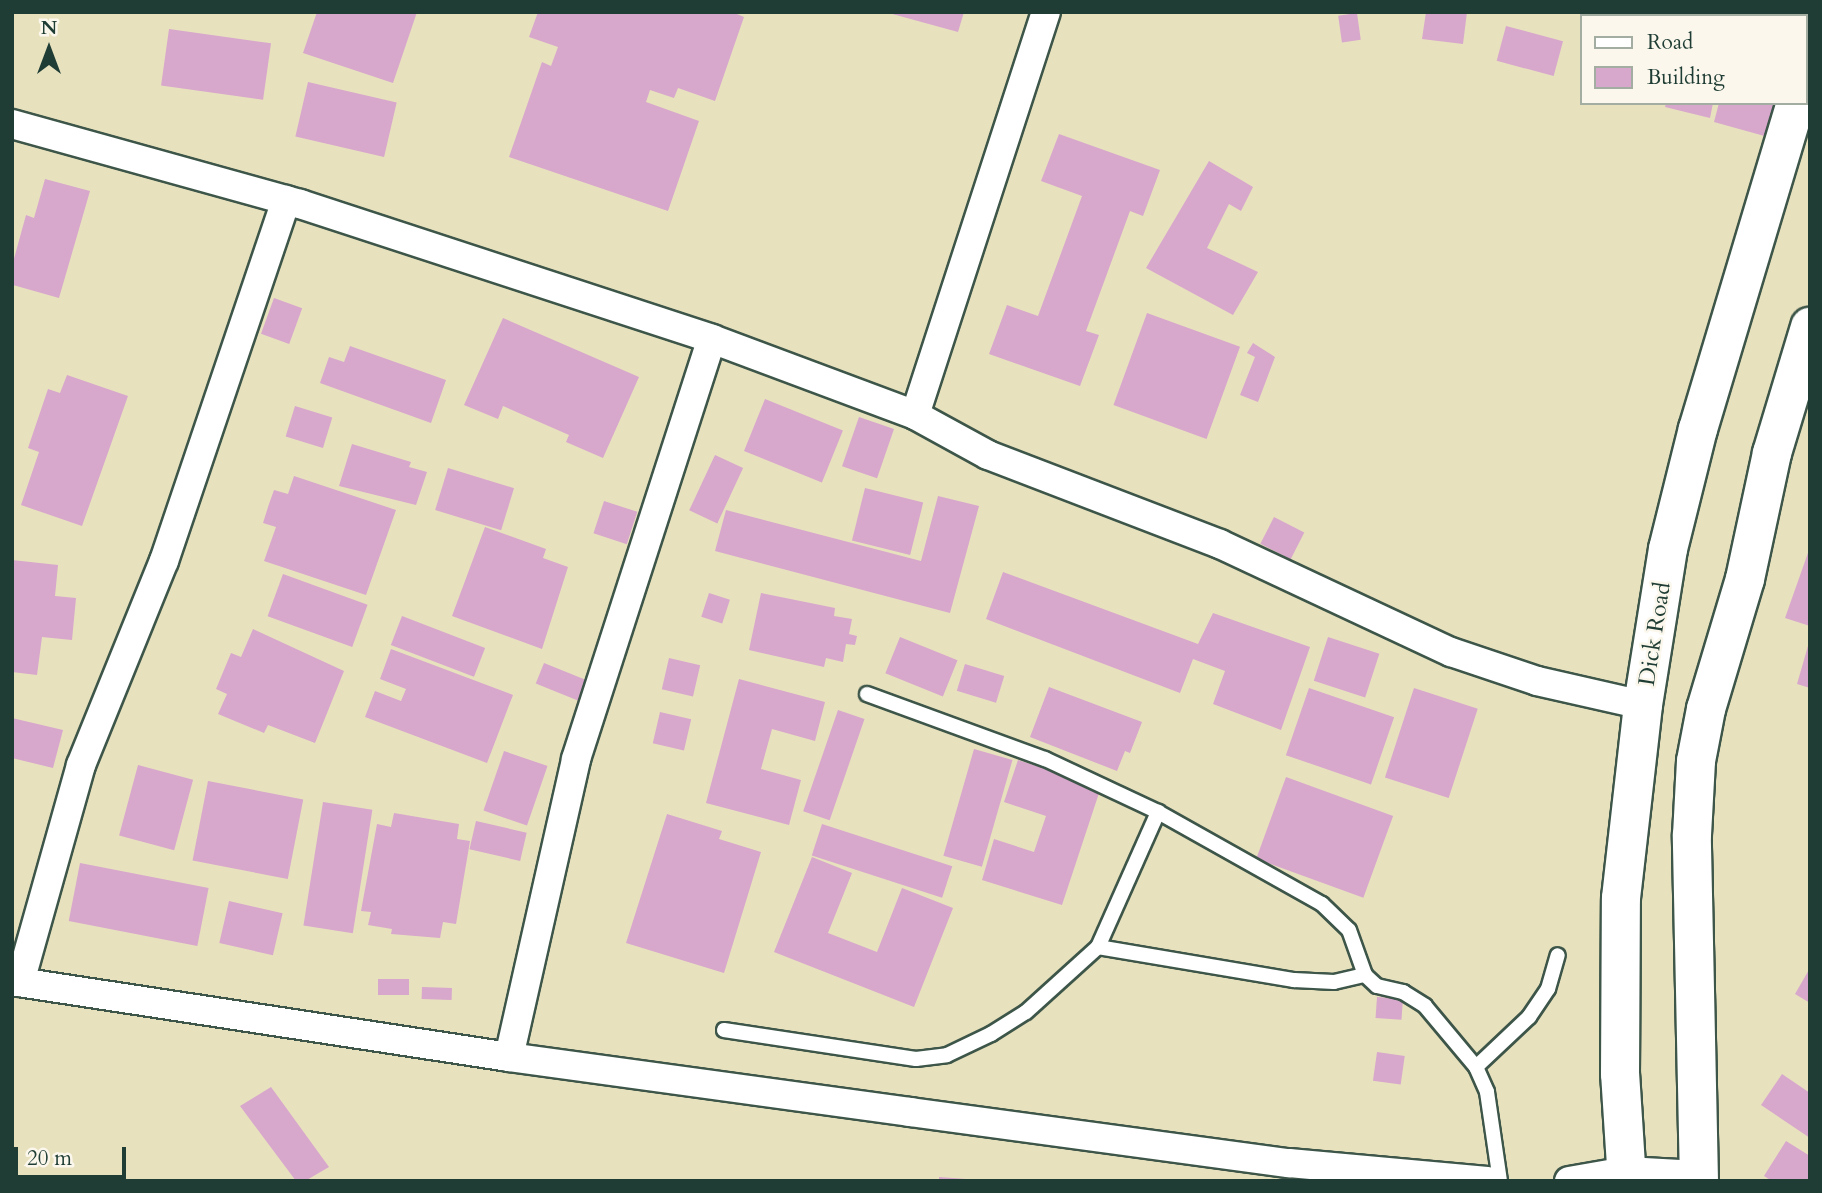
<!DOCTYPE html>
<html>
<head>
<meta charset="utf-8">
<style>
  body { margin:0 }
  #map { position:relative; width:1822px; height:1193px; overflow:hidden; background:#e8e1be; font-family:Cardo,serif }
  div>[style] { position:absolute }
  .building>* { inset:0; background:#d7a7cc; transform-origin:0 0 }
  .roads { filter:drop-shadow(2px 0 #3d5649) drop-shadow(-2px 0 #3d5649) drop-shadow(0 2px #3d5649) drop-shadow(0 -2px #3d5649) }
  .service>* { height:14px; margin:-7px; padding:0 7px; transform-origin:7px; border-radius:7px; background:#fff }
  .minor>* { height:28px; margin:-14px; padding:0 14px; transform-origin:14px; border-radius:14px; background:#fff }
  .secondary>* { height:38px; margin:-19px; padding:0 19px; transform-origin:19px; border-radius:19px; background:#fff }
  span { translate:-50% -50%; white-space:nowrap; text-align:center; line-height:1.15; -webkit-text-stroke:5px #fbf7ec; paint-order:stroke }
  .street-label { font-size:23px; color:#1f3d34 }
  .frame { position:absolute; inset:0; border:14px solid #1f3d34; pointer-events:none }
  .legend { position:absolute; left:1580px; top:14px; width:228px; height:91px; box-sizing:border-box; background:#fbf7ec; border:2px solid #a3ada2; margin:0; padding:9px 12px; list-style:none; font-size:21px; color:#1f3d34 }
  .legend li { display:flex; align-items:center; gap:14px; height:35px }
  .legend b { width:35px; border:2px solid #a3ada2 }
  .north { position:absolute; left:14px; top:14px; width:70px; height:70px; -webkit-text-stroke:5px #fbf7ec; paint-order:stroke; rotate:0deg; font-size:19px; font-weight:700; line-height:28px; text-align:center; color:#1f3d34 }
  .north::after { content:''; display:block; margin:auto; width:24px; height:32px; background:#1f3d34; clip-path:polygon(50% 0,100% 100%,50% 72%,0 100%) }
  .scale { position:absolute; left:14px; top:1147px; width:112px; height:32px; box-sizing:border-box; border:4px solid #1f3d34; border-top:0; padding-left:9px; font-size:21px; line-height:24px; white-space:nowrap; color:#1f3d34; -webkit-text-stroke:5px #fbf7ec; paint-order:stroke }
</style>
</head>
<body>
<div id="map">
  <div class="building">
    <i style="clip-path:polygon(317px 12px,417px 12px,393px 83px,303px 53px)"></i>
    <i style="clip-path:polygon(538px 12px,732px 12px,744px 17px,715px 101px,678px 88px,674px 98px,650px 90px,646px 102px,699px 121px,668px 211px,509px 157px,542px 62px,551px 66px,558px 47px,529px 37px)"></i>
    <i style="clip-path:polygon(885px 12px,964px 12px,958px 32px)"></i>
    <i style="clip-path:polygon(1426px 12px,1467px 12px,1463px 44px,1422px 39px)"></i>
    <i style="clip-path:polygon(1591px 12px,1733px 12px,1590px 16px)"></i>
    <i style="clip-path:polygon(1744px 12px,1803px 12px,1743px 16px)"></i>
    <i style="left:1357px;top:13px;width:27px;height:19px;rotate:82deg"></i>
    <i style="left:1506px;top:26px;width:59px;height:36px;rotate:15deg"></i>
    <i style="left:169px;top:29px;width:103px;height:57px;rotate:8deg"></i>
    <i style="left:308px;top:82px;width:91px;height:56px;rotate:13deg"></i>
    <i style="clip-path:polygon(1666px 103px,1713px 103px,1710px 118px,1665px 107px)"></i>
    <i style="clip-path:polygon(1719px 103px,1777px 103px,1768px 137px,1714px 122px)"></i>
    <i style="clip-path:polygon(1059px 134px,1160px 170px,1143px 216px,1130px 211px,1086px 331px,1099px 335px,1080px 386px,989px 354px,1007px 305px,1038px 316px,1082px 196px,1041px 181px)"></i>
    <i style="clip-path:polygon(1209px 161px,1253px 187px,1241px 211px,1229px 204px,1207px 248px,1258px 272px,1233px 315px,1146px 268px)"></i>
    <i style="clip-path:polygon(45px 179px,90px 191px,59px 298px,13px 285px,12px 266px,26px 215px,34px 218px)"></i>
    <i style="left:274px;top:298px;width:30px;height:38px;rotate:20deg"></i>
    <i style="left:1147px;top:313px;width:99px;height:98px;rotate:20deg"></i>
    <i style="clip-path:polygon(503px 318px,639px 377px,603px 458px,566px 442px,569px 435px,503px 406px,498px 419px,464px 405px)"></i>
    <i style="clip-path:polygon(1253px 343px,1275px 357px,1258px 402px,1240px 395px,1255px 357px,1247px 353px)"></i>
    <i style="clip-path:polygon(350px 346px,446px 380px,431px 423px,320px 383px,329px 357px,344px 362px)"></i>
    <i style="clip-path:polygon(67px 375px,128px 396px,82px 526px,21px 505px,39px 452px,28px 448px,48px 389px,60px 393px)"></i>
    <i style="left:765px;top:399px;width:84px;height:56px;rotate:22deg"></i>
    <i style="left:295px;top:406px;width:39px;height:32px;rotate:17deg"></i>
    <i style="left:859px;top:417px;width:37px;height:52px;rotate:19deg"></i>
    <i style="clip-path:polygon(352px 444px,411px 462px,409px 467px,427px 472px,416px 505px,339px 486px)"></i>
    <i style="left:715px;top:455px;width:31px;height:61px;rotate:25deg"></i>
    <i style="left:448px;top:468px;width:69px;height:44px;rotate:17deg"></i>
    <i style="clip-path:polygon(294px 476px,396px 510px,366px 595px,264px 561px,276px 527px,263px 523px,269px 504px,274px 490px,288px 494px)"></i>
    <i style="left:865px;top:488px;width:60px;height:54px;rotate:14deg"></i>
    <i style="clip-path:polygon(938px 496px,979px 506px,950px 613px,715px 551px,726px 510px,921px 561px)"></i>
    <i style="left:604px;top:501px;width:35px;height:34px;rotate:18deg"></i>
    <i style="left:1274px;top:517px;width:34px;height:30px;rotate:27deg"></i>
    <i style="clip-path:polygon(485px 527px,546px 549px,543px 558px,568px 567px,542px 649px,452px 616px)"></i>
    <i style="clip-path:polygon(1809px 550px,1810px 550px,1810px 626px,1785px 618px)"></i>
    <i style="clip-path:polygon(12px 560px,58px 565px,55px 596px,76px 598px,72px 640px,42px 637px,37px 675px,12px 672px)"></i>
    <i style="clip-path:polygon(1003px 572px,1198px 644px,1213px 613px,1310px 647px,1281px 730px,1213px 704px,1225px 671px,1193px 659px,1180px 693px,986px 619px)"></i>
    <i style="left:283px;top:574px;width:90px;height:45px;rotate:20deg"></i>
    <i style="left:709px;top:593px;width:22px;height:25px;rotate:18deg"></i>
    <i style="clip-path:polygon(761px 593px,835px 608px,834px 616px,852px 619px,849px 634px,857px 636px,855px 645px,846px 644px,843px 662px,826px 658px,824px 667px,749px 650px)"></i>
    <i style="left:402px;top:616px;width:89px;height:31px;rotate:21deg"></i>
    <i style="clip-path:polygon(253px 629px,344px 671px,315px 743px,268px 725px,264px 733px,218px 714px,227px 694px,216px 689px,231px 653px,241px 657px)"></i>
    <i style="left:900px;top:637px;width:62px;height:39px;rotate:22deg"></i>
    <i style="left:1328px;top:637px;width:54px;height:46px;rotate:18deg"></i>
    <i style="clip-path:polygon(1810px 639px,1810px 688px,1797px 684px)"></i>
    <i style="clip-path:polygon(391px 649px,513px 695px,487px 763px,365px 717px,375px 691px,401px 701px,406px 689px,380px 679px)"></i>
    <i style="left:669px;top:658px;width:32px;height:32px;rotate:13deg"></i>
    <i style="left:544px;top:663px;width:46px;height:22px;rotate:22deg"></i>
    <i style="left:965px;top:664px;width:41px;height:28px;rotate:17deg"></i>
    <i style="clip-path:polygon(739px 679px,825px 702px,815px 741px,772px 729px,761px 769px,801px 780px,789px 825px,706px 803px)"></i>
    <i style="clip-path:polygon(1049px 687px,1142px 722px,1130px 753px,1125px 751px,1117px 771px,1030px 737px)"></i>
    <i style="left:1309px;top:688px;width:90px;height:71px;rotate:19deg"></i>
    <i style="left:1414px;top:688px;width:67px;height:94px;rotate:18deg"></i>
    <i style="left:838px;top:710px;width:28px;height:107px;rotate:19deg"></i>
    <i style="left:660px;top:712px;width:32px;height:32px;rotate:13deg"></i>
    <i style="clip-path:polygon(12px 718px,63px 730px,53px 768px,12px 758px)"></i>
    <i style="left:974px;top:749px;width:40px;height:111px;rotate:16deg"></i>
    <i style="left:504px;top:751px;width:46px;height:63px;rotate:19deg"></i>
    <i style="clip-path:polygon(1018px 760px,1101px 787px,1062px 905px,982px 880px,994px 839px,1034px 852px,1046px 816px,1004px 802px)"></i>
    <i style="left:138px;top:765px;width:57px;height:73px;rotate:15deg"></i>
    <i style="left:1286px;top:777px;width:114px;height:87px;rotate:20deg"></i>
    <i style="left:208px;top:781px;width:97px;height:81px;rotate:11deg"></i>
    <i style="left:323px;top:802px;width:50px;height:125px;rotate:9deg"></i>
    <i style="clip-path:polygon(394px 813px,459px 824px,457px 839px,470px 841px,456px 924px,443px 922px,440px 938px,391px 934px,392px 929px,368px 925px,371px 912px,361px 911px,377px 824px,391px 827px)"></i>
    <i style="clip-path:polygon(667px 814px,722px 831px,719px 839px,761px 852px,724px 973px,626px 943px)"></i>
    <i style="left:476px;top:821px;width:52px;height:29px;rotate:13deg"></i>
    <i style="left:822px;top:824px;width:137px;height:33px;rotate:18deg"></i>
    <i style="clip-path:polygon(812px 857px,852px 873px,828px 933px,877px 952px,902px 888px,953px 908px,914px 1007px,774px 952px)"></i>
    <i style="left:80px;top:863px;width:131px;height:59px;rotate:11deg"></i>
    <i style="left:229px;top:901px;width:55px;height:43px;rotate:13deg"></i>
    <i style="clip-path:polygon(1810px 968px,1810px 1003px,1795px 994px)"></i>
    <i style="left:378px;top:979px;width:31px;height:16px"></i>
    <i style="left:422px;top:987px;width:30px;height:12px;rotate:2deg"></i>
    <i style="left:1377px;top:997px;width:26px;height:21px;rotate:4deg"></i>
    <i style="left:1377px;top:1052px;width:28px;height:29px;rotate:8deg"></i>
    <i style="clip-path:polygon(1782px 1074px,1810px 1093px,1810px 1138px,1761px 1105px)"></i>
    <i style="clip-path:polygon(271px 1087px,329px 1167px,305px 1181px,296px 1181px,240px 1106px)"></i>
    <i style="clip-path:polygon(1786px 1141px,1810px 1156px,1810px 1181px,1772px 1181px,1764px 1176px)"></i>
    <i style="clip-path:polygon(939px 1177px,966px 1179px,966px 1181px,939px 1181px)"></i>
  </div>
  <div class="roads">
    <div class="service">
      <i style="left:867px;top:694px;width:189px;rotate:20.1deg"></i>
      <i style="left:1045px;top:759px;width:125px;rotate:25.1deg"></i>
      <i style="left:1158px;top:812px;width:188px;rotate:29.3deg"></i>
      <i style="left:1322px;top:904px;width:37px;rotate:44deg"></i>
      <i style="left:1349px;top:930px;width:48px;rotate:70.4deg"></i>
      <i style="left:1098px;top:947px;width:199px;rotate:9.6deg"></i>
      <i style="left:1294px;top:980px;width:40px;rotate:2.9deg"></i>
      <i style="left:1334px;top:982px;width:32px;rotate:-13deg"></i>
      <i style="left:1365px;top:975px;width:16px;rotate:43deg"></i>
      <i style="left:1377px;top:986px;width:27px;rotate:13deg"></i>
      <i style="left:1403px;top:992px;width:26px;rotate:32deg"></i>
      <i style="left:1425px;top:1006px;width:80px;rotate:50.1deg"></i>
      <i style="left:1476px;top:1067px;width:27px;rotate:66deg"></i>
      <i style="left:1487px;top:1092px;width:90px;rotate:81.7deg"></i>
      <i style="left:724px;top:1030px;width:194px;rotate:8.6deg"></i>
      <i style="left:916px;top:1059px;width:31px;rotate:-7deg"></i>
      <i style="left:947px;top:1055px;width:49px;rotate:-25.5deg"></i>
      <i style="left:991px;top:1034px;width:41px;rotate:-32.2deg"></i>
      <i style="left:1026px;top:1012px;width:97px;rotate:-42.1deg"></i>
      <i style="left:1098px;top:947px;width:148px;rotate:-66deg"></i>
      <i style="left:1476px;top:1067px;width:73px;rotate:-43.3deg"></i>
      <i style="left:1529px;top:1017px;width:34px;rotate:-56deg"></i>
      <i style="left:1548px;top:989px;width:35px;rotate:-74deg"></i>
    </div>
    <div class="minor">
      <i style="left:12px;top:124px;width:299px;rotate:15.5deg"></i>
      <i style="left:300px;top:204px;width:434px;rotate:18.1deg"></i>
      <i style="left:712px;top:339px;width:217px;rotate:20.5deg"></i>
      <i style="left:915px;top:415px;width:83px;rotate:28.7deg"></i>
      <i style="left:988px;top:455px;width:248px;rotate:21deg"></i>
      <i style="left:1220px;top:544px;width:255px;rotate:25.1deg"></i>
      <i style="left:1451px;top:652px;width:91px;rotate:18.6deg"></i>
      <i style="left:1537px;top:681px;width:109px;rotate:12.8deg"></i>
      <i style="left:915px;top:415px;width:424px;rotate:-72deg"></i>
      <i style="left:12px;top:981px;width:503px;rotate:8.69deg"></i>
      <i style="left:509px;top:1057px;width:405px;rotate:7.8deg"></i>
      <i style="left:910px;top:1112px;width:382px;rotate:7.7deg"></i>
      <i style="left:1289px;top:1163px;width:199px;rotate:5.2deg"></i>
      <i style="left:20px;top:982px;width:225px;rotate:-74.3deg"></i>
      <i style="left:81px;top:765px;width:220px;rotate:-67.9deg"></i>
      <i style="left:164px;top:561px;width:381px;rotate:-71.3deg"></i>
      <i style="left:509px;top:1057px;width:305px;rotate:-77.3deg"></i>
      <i style="left:576px;top:759px;width:441px;rotate:-72.1deg"></i>
      <i style="left:1569px;top:1181px;width:58px;rotate:-10deg"></i>
      <i style="left:1626px;top:1171px;width:72px;rotate:3.2deg"></i>
    </div>
    <div class="secondary">
      <i style="left:1806px;top:73px;width:11px;rotate:-68deg"></i>
      <i style="left:1627px;top:1181px;width:107px;rotate:-93.7deg"></i>
      <i style="left:1620px;top:1074px;width:176px;rotate:-89.7deg"></i>
      <i style="left:1621px;top:898px;width:194px;rotate:-83.5deg"></i>
      <i style="left:1643px;top:705px;width:158px;rotate:-80.9deg"></i>
      <i style="left:1668px;top:549px;width:124px;rotate:-76deg"></i>
      <i style="left:1698px;top:429px;width:340px;rotate:-73.3deg"></i>
      <i style="left:1699px;top:1181px;width:346px;rotate:-91.2deg"></i>
      <i style="left:1692px;top:835px;width:74px;rotate:-86.9deg"></i>
      <i style="left:1696px;top:761px;width:53px;rotate:-79.1deg"></i>
      <i style="left:1706px;top:709px;width:136px;rotate:-73.3deg"></i>
      <i style="left:1745px;top:579px;width:129px;rotate:-77.9deg"></i>
      <i style="left:1772px;top:453px;width:132px;rotate:-73.2deg"></i>
    </div>
  </div>
  <div class="street-label">
    <span style="left:1655px;top:634px;rotate:-81deg">Dick Road</span>
  </div>
  <div class="frame"></div>
  <ul class="legend">
  <li><b style="height:9px;background:#fff"></b>Road</li>
  <li><b style="height:19px;background:#d7a7cc"></b>Building</li>
  </ul>
  <div class="north">N</div>
  <div class="scale">20 m</div>
</div>
</body>
</html>
